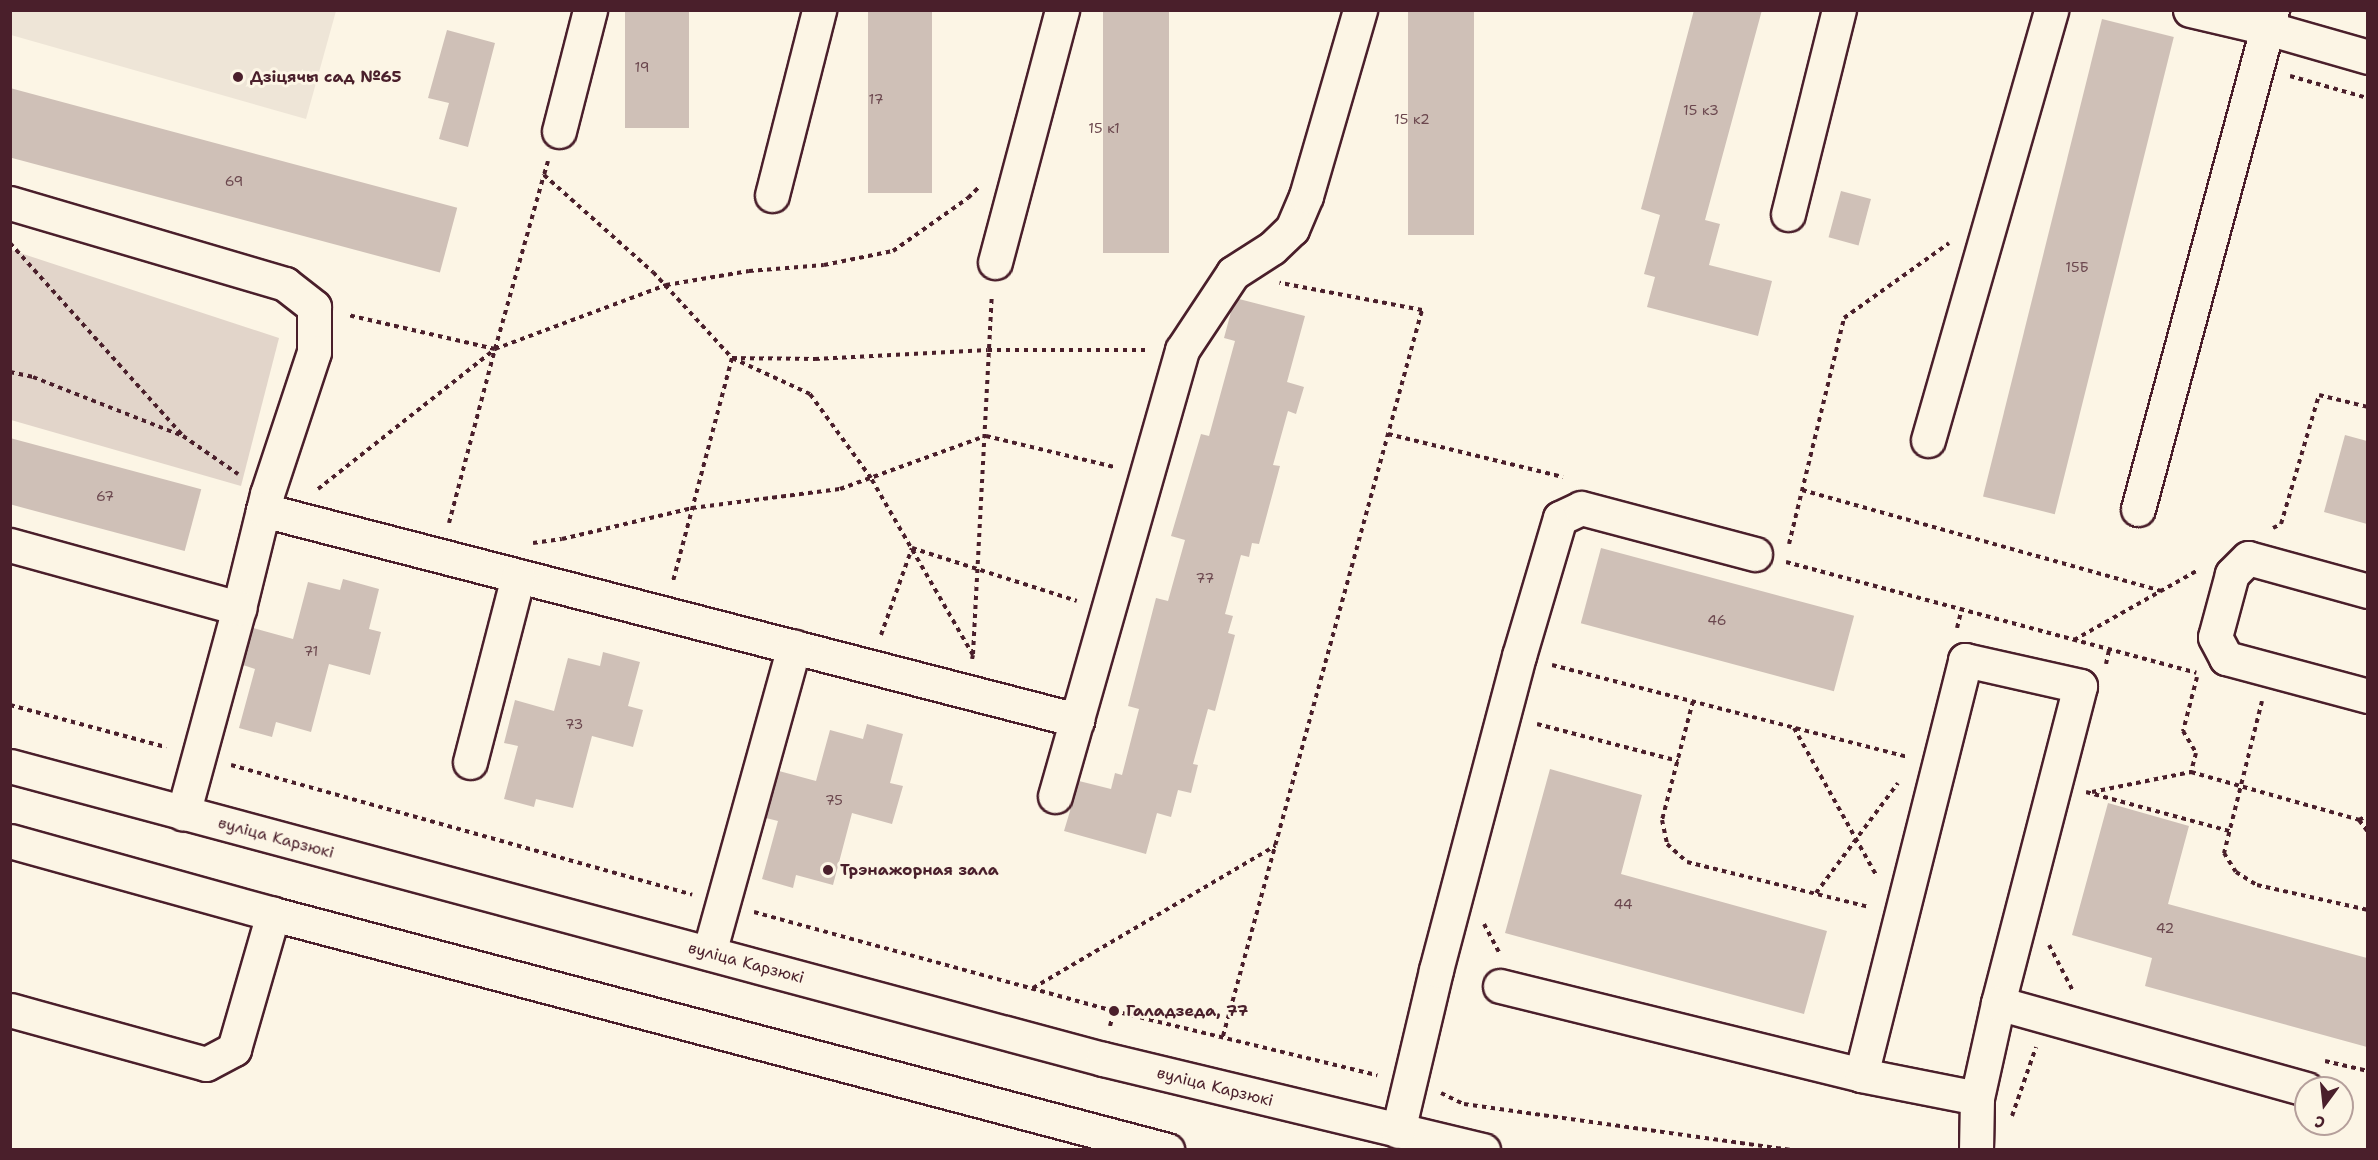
<!DOCTYPE html>
<html>
<head>
<meta charset="utf-8">
<style>
  body { margin:0 }
  #map { position:relative; width:2378px; height:1160px; overflow:hidden; background:#fcf5e5; font-family:"Shantell Sans",sans-serif }
  div>[style] { position:absolute }
  .built>* { inset:0; background:#eee5d7 }
  .green>* { inset:0; background:#e2d5ca }
  .building>* { inset:0; background:#cfc0b7; transform-origin:0 0 }
  .path>* { height:4px; margin-top:-2px; transform-origin:0; background:repeating-linear-gradient(90deg,#4a1f2b 0 4.5px,transparent 0 9px) }
  .roads { filter:drop-shadow(2px 0 #4a1f2b) drop-shadow(-2px 0 #4a1f2b) drop-shadow(0 2px #4a1f2b) drop-shadow(0 -2px #4a1f2b) }
  .minor>* { height:33px; margin:-16.5px; padding:0 16.5px; transform-origin:16.5px; border-radius:16.5px; background:#fcf5e5 }
  .dots>* { width:16px; height:16px; translate:-50% -50%; box-sizing:border-box; border:3px solid #fcf5e5; border-radius:50% }
  span { translate:-50% -50%; white-space:nowrap; text-align:center; line-height:1.15; -webkit-text-stroke:6px #fcf5e5; paint-order:stroke }
  .number-label { font-size:14px; color:#6b474e }
  .number-label span { -webkit-text-stroke-width:0 }
  .poi-label { font-size:16px; color:#4a1f2b; font-weight:700 }
  .left { translate:0 -50%; text-align:left }
  .street-label { font-size:16px; color:#4a1f2b }
  .frame { position:absolute; inset:0; border:12px solid #4a1f2b; pointer-events:none }
  .north { position:absolute; left:2294px; top:1076px; width:60px; height:60px; box-sizing:border-box; background:#fcf5e5; border:2px solid #b59f9b; border-radius:50%; rotate:195deg; font-size:16px; font-weight:700; line-height:24px; text-align:center; color:#4a1f2b }
  .north::after { content:''; display:block; margin:auto; width:21px; height:27px; background:#4a1f2b; clip-path:polygon(50% 0,100% 100%,50% 72%,0 100%) }
</style>
</head>
<body>
<div id="map">
  <div class="built">
    <i style="clip-path:polygon(10px 11px,11px 10px,336px 11px,306px 119px,11px 35px)"></i>
  </div>
  <div class="green">
    <i style="clip-path:polygon(11px 250px,279px 338px,241px 486px,11px 420px)"></i>
  </div>
  <div class="building">
    <i style="left:625px;top:10px;width:64px;height:118px"></i>
    <i style="left:868px;top:10px;width:64px;height:183px"></i>
    <i style="left:1103px;top:10px;width:66px;height:243px"></i>
    <i style="left:1408px;top:10px;width:66px;height:225px"></i>
    <i style="clip-path:polygon(1694px 10px,1762px 10px,1705px 220px,1720px 224px,1709px 265px,1772px 281px,1758px 336px,1647px 307px,1655px 277px,1644px 274px,1660px 215px,1641px 209px)"></i>
    <i style="left:2102px;top:19px;width:74px;height:492px;rotate:14deg"></i>
    <i style="clip-path:polygon(447px 30px,495px 43px,468px 147px,439px 139px,449px 103px,428px 98px)"></i>
    <i style="left:10px;top:88px;width:463px;height:67px;rotate:15deg"></i>
    <i style="left:1841px;top:191px;width:31px;height:48px;rotate:15deg"></i>
    <i style="clip-path:polygon(1239px 299px,1305px 316px,1287px 382px,1304px 387px,1296px 414px,1288px 411px,1273px 465px,1280px 466px,1259px 544px,1252px 543px,1249px 557px,1241px 555px,1225px 614px,1233px 616px,1228px 633px,1235px 635px,1215px 711px,1208px 709px,1193px 764px,1198px 765px,1191px 793px,1178px 790px,1171px 817px,1157px 813px,1146px 854px,1064px 831px,1079px 781px,1111px 789px,1115px 773px,1122px 775px,1139px 709px,1128px 706px,1156px 598px,1168px 601px,1185px 540px,1171px 536px,1201px 434px,1209px 436px,1235px 341px,1224px 338px,1232px 308px)"></i>
    <i style="clip-path:polygon(2345px 435px,2367px 441px,2367px 524px,2324px 512px)"></i>
    <i style="left:10px;top:438px;width:198px;height:64px;rotate:15deg"></i>
    <i style="left:1601px;top:548px;width:262px;height:78px;rotate:15deg"></i>
    <i style="clip-path:polygon(343px 579px,379px 589px,369px 629px,381px 632px,370px 675px,329px 664px,311px 732px,276px 722px,272px 737px,239px 728px,255px 669px,243px 665px,253px 628px,293px 639px,308px 582px,340px 590px)"></i>
    <i style="clip-path:polygon(603px 652px,640px 662px,628px 706px,643px 710px,633px 747px,592px 736px,573px 808px,536px 799px,534px 807px,504px 799px,518px 746px,504px 743px,515px 700px,554px 711px,568px 658px,600px 666px)"></i>
    <i style="clip-path:polygon(867px 724px,903px 734px,890px 783px,903px 786px,892px 824px,852px 813px,833px 885px,796px 875px,793px 888px,762px 879px,778px 821px,766px 818px,779px 771px,816px 781px,830px 730px,863px 739px)"></i>
    <i style="clip-path:polygon(1550px 769px,1642px 795px,1621px 874px,1827px 931px,1804px 1014px,1505px 933px)"></i>
    <i style="clip-path:polygon(2108px 803px,2189px 826px,2168px 904px,2367px 958px,2367px 1047px,2145px 986px,2152px 958px,2072px 935px)"></i>
  </div>
  <div class="path">
    <i style="left:2290px;top:76px;width:81px;rotate:15.8deg"></i>
    <i style="left:548px;top:161px;width:15px;rotate:106deg"></i>
    <i style="left:544px;top:175px;width:146px;rotate:41.7deg"></i>
    <i style="left:653px;top:272px;width:117px;rotate:47.4deg"></i>
    <i style="left:732px;top:358px;width:231px;rotate:104.8deg"></i>
    <i style="left:10px;top:243px;width:258px;rotate:48.1deg"></i>
    <i style="left:495px;top:349px;width:181px;rotate:-74.3deg"></i>
    <i style="left:10px;top:372px;width:24px;rotate:12deg"></i>
    <i style="left:33px;top:377px;width:161px;rotate:21.5deg"></i>
    <i style="left:183px;top:436px;width:67px;rotate:34.6deg"></i>
    <i style="left:1388px;top:434px;width:180px;rotate:13.8deg"></i>
    <i style="left:318px;top:489px;width:226px;rotate:-38.3deg"></i>
    <i style="left:495px;top:349px;width:151px;rotate:-167deg"></i>
    <i style="left:1802px;top:490px;width:373px;rotate:15.7deg"></i>
    <i style="left:449px;top:523px;width:180px;rotate:-75.2deg"></i>
    <i style="left:495px;top:349px;width:183px;rotate:-20.5deg"></i>
    <i style="left:666px;top:285px;width:84px;rotate:-9.6deg"></i>
    <i style="left:749px;top:271px;width:75px;rotate:-4.6deg"></i>
    <i style="left:824px;top:265px;width:70px;rotate:-11.5deg"></i>
    <i style="left:893px;top:251px;width:92px;rotate:-35.2deg"></i>
    <i style="left:968px;top:198px;width:16px;rotate:-45deg"></i>
    <i style="left:2273px;top:528px;width:9px;rotate:-27deg"></i>
    <i style="left:2281px;top:524px;width:134px;rotate:-73.6deg"></i>
    <i style="left:2319px;top:395px;width:50px;rotate:13.8deg"></i>
    <i style="left:533px;top:543px;width:29px;rotate:-8deg"></i>
    <i style="left:562px;top:539px;width:134px;rotate:-13.4deg"></i>
    <i style="left:692px;top:508px;width:149px;rotate:-7.3deg"></i>
    <i style="left:840px;top:489px;width:155px;rotate:-20deg"></i>
    <i style="left:986px;top:436px;width:132px;rotate:13.6deg"></i>
    <i style="left:1789px;top:544px;width:233px;rotate:-76.3deg"></i>
    <i style="left:1844px;top:318px;width:129px;rotate:-35.5deg"></i>
    <i style="left:1786px;top:562px;width:425px;rotate:15.1deg"></i>
    <i style="left:1957px;top:628px;width:21px;rotate:-76deg"></i>
    <i style="left:881px;top:635px;width:92px;rotate:-70.4deg"></i>
    <i style="left:912px;top:548px;width:173px;rotate:17.8deg"></i>
    <i style="left:2074px;top:640px;width:142px;rotate:-29.4deg"></i>
    <i style="left:973px;top:654px;width:359px;rotate:-87deg"></i>
    <i style="left:972px;top:659px;width:4px;rotate:-76deg"></i>
    <i style="left:973px;top:655px;width:204px;rotate:-120deg"></i>
    <i style="left:871px;top:478px;width:104px;rotate:-126deg"></i>
    <i style="left:810px;top:394px;width:86px;rotate:-155.2deg"></i>
    <i style="left:732px;top:358px;width:83px;rotate:0.7deg"></i>
    <i style="left:815px;top:359px;width:173px;rotate:-3deg"></i>
    <i style="left:988px;top:350px;width:160px"></i>
    <i style="left:2106px;top:664px;width:14px;rotate:-78deg"></i>
    <i style="left:1552px;top:665px;width:365px;rotate:14.5deg"></i>
    <i style="left:2197px;top:677px;width:56px;rotate:104.5deg"></i>
    <i style="left:2183px;top:731px;width:26px;rotate:59deg"></i>
    <i style="left:2196px;top:753px;width:20px;rotate:105deg"></i>
    <i style="left:2191px;top:772px;width:175px;rotate:15.9deg"></i>
    <i style="left:2359px;top:820px;width:15px;rotate:53deg"></i>
    <i style="left:1693px;top:701px;width:123px;rotate:104.6deg"></i>
    <i style="left:1662px;top:820px;width:25px;rotate:78deg"></i>
    <i style="left:1667px;top:844px;width:27px;rotate:42deg"></i>
    <i style="left:1687px;top:862px;width:187px;rotate:13.9deg"></i>
    <i style="left:2262px;top:701px;width:157px;rotate:104deg"></i>
    <i style="left:2224px;top:853px;width:22px;rotate:58deg"></i>
    <i style="left:2236px;top:872px;width:25px;rotate:32deg"></i>
    <i style="left:2257px;top:885px;width:114px;rotate:12.7deg"></i>
    <i style="left:10px;top:705px;width:162px;rotate:15.1deg"></i>
    <i style="left:1537px;top:724px;width:146px;rotate:14.7deg"></i>
    <i style="left:1794px;top:728px;width:168px;rotate:60.8deg"></i>
    <i style="left:231px;top:765px;width:479px;rotate:15.7deg"></i>
    <i style="left:2086px;top:792px;width:149px;rotate:15.2deg"></i>
    <i style="left:2092px;top:792px;width:101px;rotate:-11.4deg"></i>
    <i style="left:2359px;top:820px;width:10px;rotate:-29deg"></i>
    <i style="left:1816px;top:893px;width:137px;rotate:-53.3deg"></i>
    <i style="left:754px;top:912px;width:373px;rotate:15.4deg"></i>
    <i style="left:1114px;top:1011px;width:271px;rotate:13.7deg"></i>
    <i style="left:1484px;top:924px;width:32px;rotate:62deg"></i>
    <i style="left:2049px;top:945px;width:50px;rotate:62.4deg"></i>
    <i style="left:1033px;top:988px;width:281px;rotate:-30.4deg"></i>
    <i style="left:1110px;top:1026px;width:16px;rotate:-75deg"></i>
    <i style="left:1223px;top:1036px;width:753px;rotate:-74.67deg"></i>
    <i style="left:1422px;top:310px;width:145px;rotate:-169.2deg"></i>
    <i style="left:2325px;top:1061px;width:44px;rotate:13.1deg"></i>
    <i style="left:1441px;top:1093px;width:25px;rotate:26deg"></i>
    <i style="left:1464px;top:1104px;width:332px;rotate:8deg"></i>
    <i style="left:2012px;top:1116px;width:73px;rotate:-70.8deg"></i>
  </div>
  <div class="roads">
    <div class="minor">
      <i style="left:2190px;top:10px;width:79px;rotate:13.2deg"></i>
      <i style="left:2267px;top:28px;width:105px;rotate:16deg"></i>
      <i style="left:559px;top:131px;width:125px;rotate:-75.6deg"></i>
      <i style="left:772px;top:195px;width:191px;rotate:-75.7deg"></i>
      <i style="left:10px;top:203px;width:287px;rotate:16.4deg"></i>
      <i style="left:285px;top:284px;width:37px;rotate:38deg"></i>
      <i style="left:314px;top:307px;width:45px;rotate:90deg"></i>
      <i style="left:314px;top:352px;width:150px;rotate:108.3deg"></i>
      <i style="left:267px;top:494px;width:117px;rotate:103.8deg"></i>
      <i style="left:239px;top:608px;width:213px;rotate:105.2deg"></i>
      <i style="left:1788px;top:214px;width:210px;rotate:-76deg"></i>
      <i style="left:995px;top:262px;width:261px;rotate:-75.1deg"></i>
      <i style="left:1928px;top:440px;width:447px;rotate:-74deg"></i>
      <i style="left:2138px;top:509px;width:517px;rotate:-74.97deg"></i>
      <i style="left:263px;top:510px;width:841px;rotate:14.47deg"></i>
      <i style="left:10px;top:545px;width:238px;rotate:15.4deg"></i>
      <i style="left:2368px;top:591px;width:124px;rotate:-164.6deg"></i>
      <i style="left:2248px;top:558px;width:23px;rotate:135deg"></i>
      <i style="left:2232px;top:574px;width:65px;rotate:105.1deg"></i>
      <i style="left:2215px;top:637px;width:24px;rotate:62deg"></i>
      <i style="left:2226px;top:658px;width:147px;rotate:15deg"></i>
      <i style="left:470px;top:762px;width:192px;rotate:-75.5deg"></i>
      <i style="left:10px;top:766px;width:1132px;rotate:15.01deg"></i>
      <i style="left:1103px;top:1059px;width:391px;rotate:13.5deg"></i>
      <i style="left:1055px;top:796px;width:464px;rotate:-74.1deg"></i>
      <i style="left:1182px;top:350px;width:92px;rotate:-56.5deg"></i>
      <i style="left:1233px;top:273px;width:46px;rotate:-32.7deg"></i>
      <i style="left:1272px;top:248px;width:28px;rotate:-44deg"></i>
      <i style="left:1292px;top:229px;width:36px;rotate:-67deg"></i>
      <i style="left:1306px;top:196px;width:194px;rotate:-73.8deg"></i>
      <i style="left:10px;top:841px;width:273px;rotate:15.5deg"></i>
      <i style="left:273px;top:914px;width:925px;rotate:14.79deg"></i>
      <i style="left:709px;top:953px;width:318px;rotate:-74.5deg"></i>
      <i style="left:1500px;top:986px;width:372px;rotate:13.8deg"></i>
      <i style="left:1861px;top:1075px;width:118px;rotate:11.2deg"></i>
      <i style="left:1977px;top:1098px;width:52px;rotate:91.1deg"></i>
      <i style="left:10px;top:1010px;width:203px;rotate:15.4deg"></i>
      <i style="left:206px;top:1064px;width:32px;rotate:-28deg"></i>
      <i style="left:234px;top:1049px;width:141px;rotate:-73.9deg"></i>
      <i style="left:1861px;top:1075px;width:428px;rotate:-75.9deg"></i>
      <i style="left:1965px;top:660px;width:118px;rotate:12.7deg"></i>
      <i style="left:2080px;top:686px;width:327px;rotate:104.5deg"></i>
      <i style="left:1977px;top:1098px;width:97px;rotate:-77.5deg"></i>
      <i style="left:1998px;top:1003px;width:320px;rotate:15.6deg"></i>
      <i style="left:1398px;top:1131px;width:165px;rotate:-76.7deg"></i>
      <i style="left:1436px;top:970px;width:325px;rotate:-75.2deg"></i>
      <i style="left:1519px;top:656px;width:144px;rotate:-73.5deg"></i>
      <i style="left:1560px;top:518px;width:23px;rotate:-25deg"></i>
      <i style="left:1581px;top:508px;width:180px;rotate:14.8deg"></i>
    </div>
  </div>
  <div class="dots">
    <i style="left:238px;top:77px;background:#4a1f2b"></i>
    <i style="left:828px;top:870px;background:#4a1f2b"></i>
    <i style="left:1114px;top:1011px;background:#4a1f2b"></i>
  </div>
  <div class="number-label">
    <span style="left:642px;top:67px">19</span>
    <span style="left:876px;top:99px">17</span>
    <span style="left:1701px;top:110px">15 к3</span>
    <span style="left:1412px;top:119px">15 к2</span>
    <span style="left:1104px;top:128px">15 к1</span>
    <span style="left:234px;top:181px">69</span>
    <span style="left:2077px;top:267px">15Б</span>
    <span style="left:105px;top:496px">67</span>
    <span style="left:1205px;top:578px">77</span>
    <span style="left:1717px;top:620px">46</span>
    <span style="left:311px;top:651px">71</span>
    <span style="left:574px;top:724px">73</span>
    <span style="left:834px;top:800px">75</span>
    <span style="left:1623px;top:904px">44</span>
    <span style="left:2165px;top:928px">42</span>
  </div>
  <div class="poi-label">
    <span class="left" style="left:250px;top:77px">Дзіцячы сад №65</span>
    <span class="left" style="left:840px;top:870px">Трэнажорная зала</span>
    <span class="left" style="left:1126px;top:1011px">Галадзеда, 77</span>
  </div>
  <div class="street-label">
    <span style="left:276px;top:838px;rotate:15deg">вуліца Карзюкі</span>
    <span style="left:746px;top:963px;rotate:15deg">вуліца Карзюкі</span>
    <span style="left:1215px;top:1087px;rotate:14deg">вуліца Карзюкі</span>
  </div>
  <div class="frame"></div>
  <div class="north">С</div>
</div>
</body>
</html>
